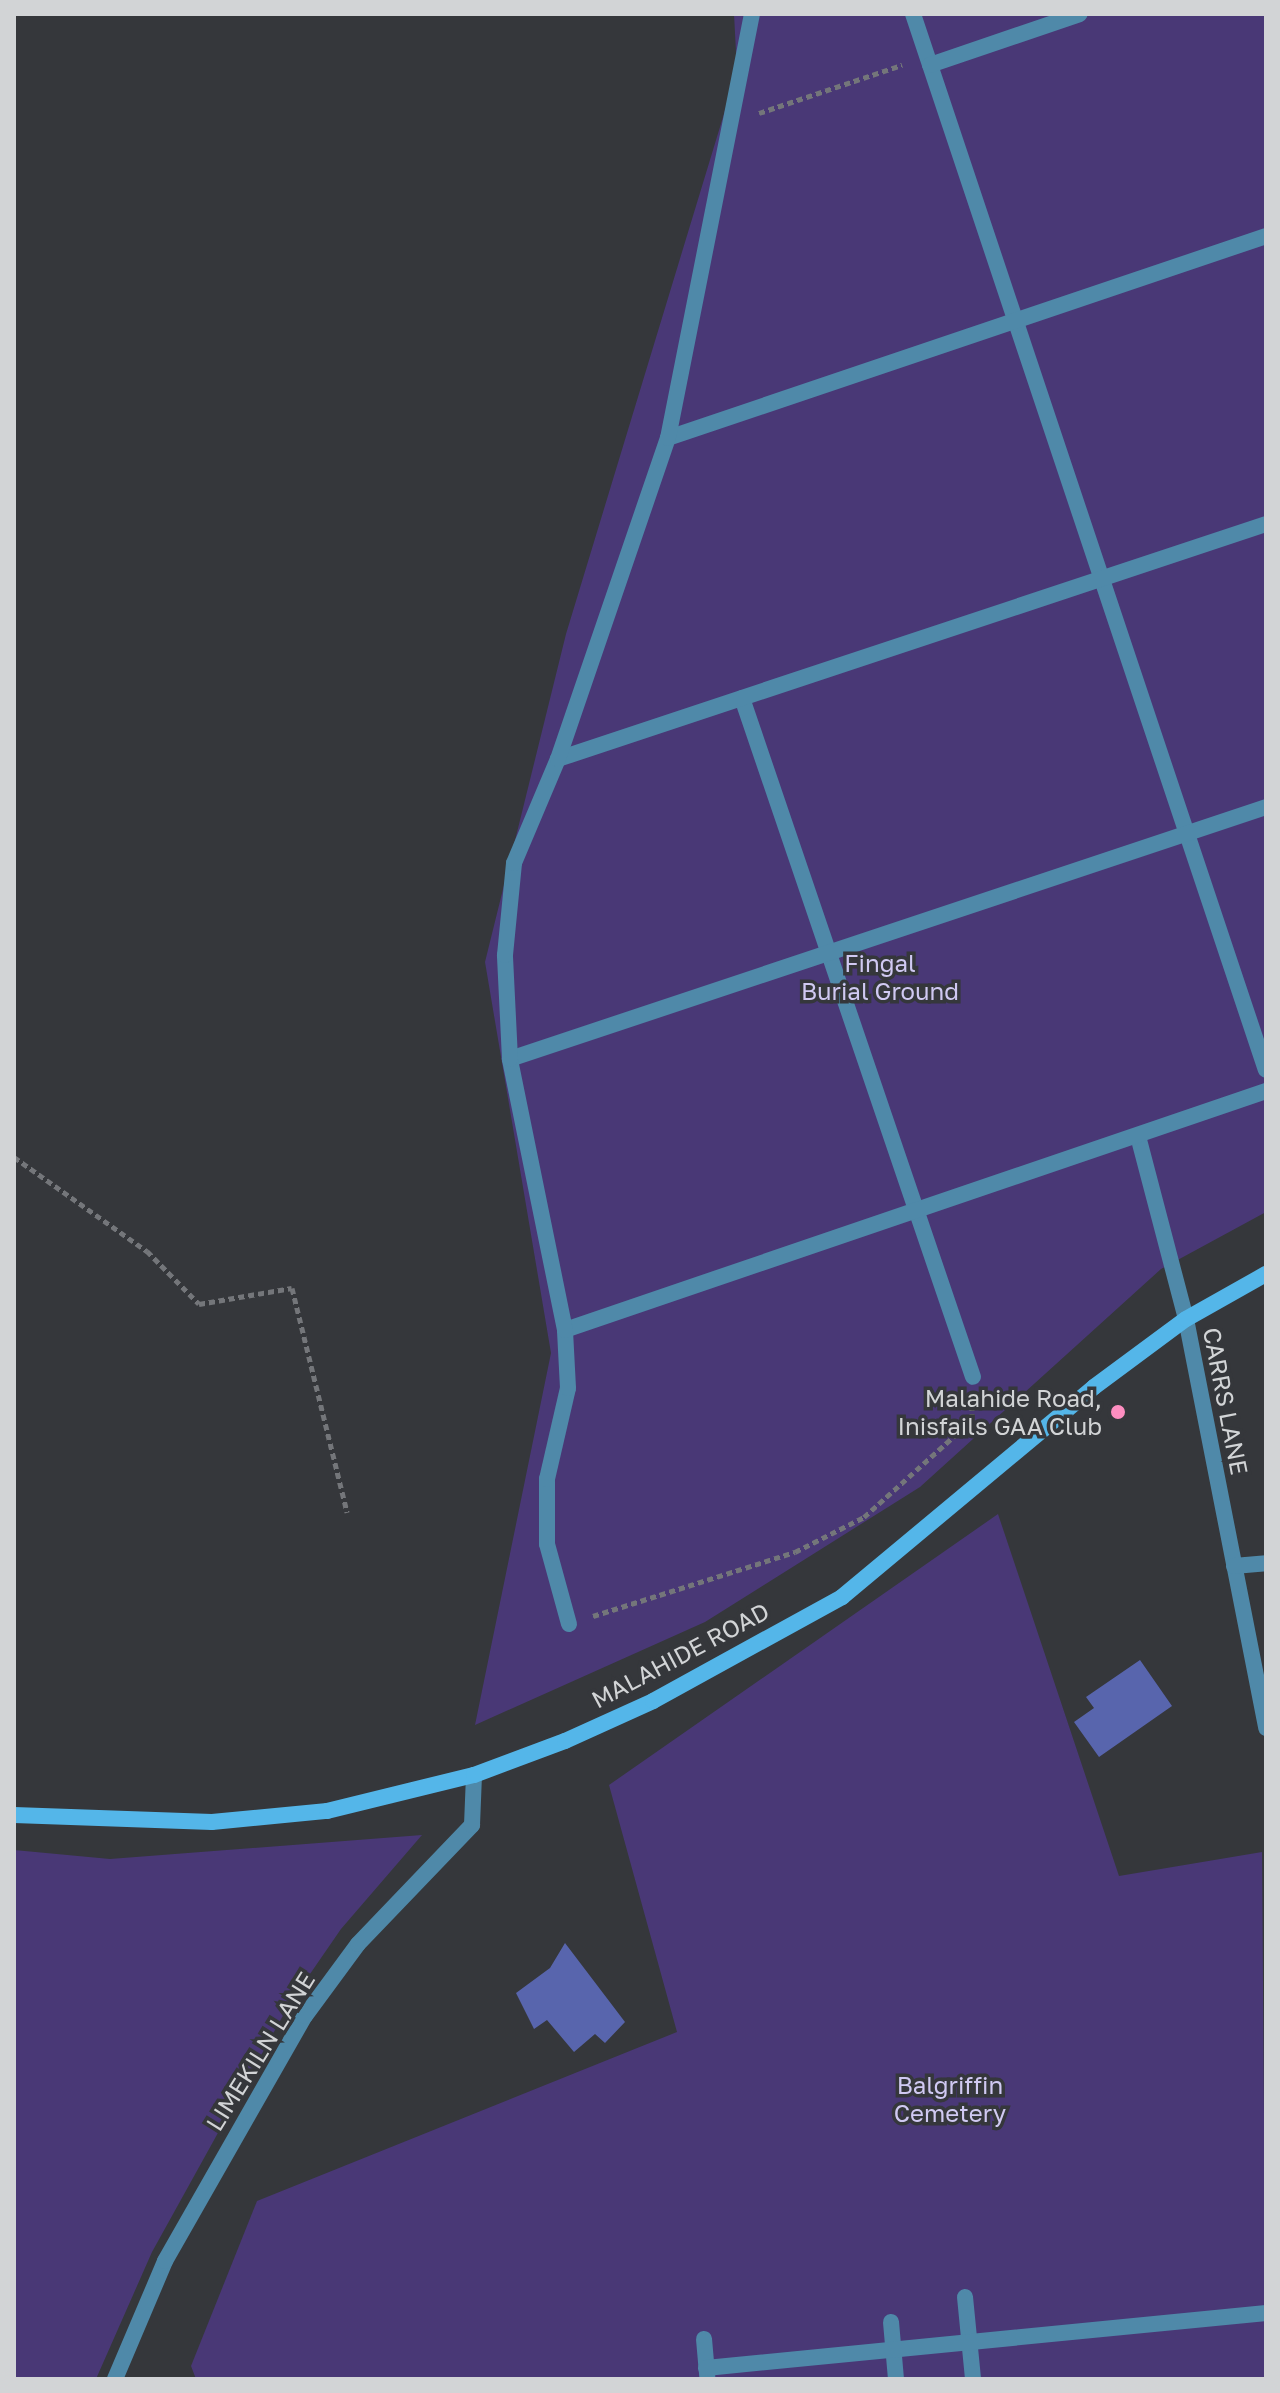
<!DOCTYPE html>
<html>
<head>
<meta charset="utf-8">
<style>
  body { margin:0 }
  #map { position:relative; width:1280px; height:2393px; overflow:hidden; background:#35373b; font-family:"Golos Text",sans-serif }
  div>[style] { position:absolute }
  .green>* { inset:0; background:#493876 }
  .building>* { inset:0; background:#5865ad }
  .path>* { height:5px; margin-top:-2.5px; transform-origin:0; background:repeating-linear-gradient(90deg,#74767a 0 6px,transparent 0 10px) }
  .lane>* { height:16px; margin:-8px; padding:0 8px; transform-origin:8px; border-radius:8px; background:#4f89a9 }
  .street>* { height:16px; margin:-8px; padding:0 8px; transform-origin:8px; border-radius:8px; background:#4f89a9 }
  .secondary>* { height:16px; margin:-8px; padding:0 8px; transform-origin:8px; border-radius:8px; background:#54b6e9 }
  .dots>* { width:22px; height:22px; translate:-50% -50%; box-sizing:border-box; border:4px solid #35373b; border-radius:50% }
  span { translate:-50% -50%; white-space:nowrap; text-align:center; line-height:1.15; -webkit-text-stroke:7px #35373b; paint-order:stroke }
  .park-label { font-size:24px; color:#d0c9f2 }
  .poi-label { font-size:24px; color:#d2d4d6 }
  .right { translate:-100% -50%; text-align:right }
  .street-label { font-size:24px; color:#d2d4d6 }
  .frame { position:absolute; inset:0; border:16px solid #d2d4d6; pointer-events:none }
</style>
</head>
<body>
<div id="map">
  <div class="green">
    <i style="clip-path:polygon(734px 14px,1266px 14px,1266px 1212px,1161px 1269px,920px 1487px,705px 1622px,475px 1725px,551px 1353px,485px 962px,566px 634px,737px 71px)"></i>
    <i style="clip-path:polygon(998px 1514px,1119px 1876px,1262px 1852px,1266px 2379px,196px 2379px,191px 2366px,257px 2201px,677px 2032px,609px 1785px)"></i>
    <i style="clip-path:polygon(422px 1835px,341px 1929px,290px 2003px,152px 2252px,96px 2379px,14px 2379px,14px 1850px,110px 1859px)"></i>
  </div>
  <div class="building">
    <i style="clip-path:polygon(1140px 1660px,1172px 1706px,1099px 1757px,1074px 1722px,1094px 1708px,1086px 1697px)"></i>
    <i style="clip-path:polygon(565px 1943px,625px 2022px,605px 2043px,595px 2034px,574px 2052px,547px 2020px,534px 2029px,516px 1993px,550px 1968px)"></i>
  </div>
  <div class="path">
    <i style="left:759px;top:113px;width:151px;rotate:-18.6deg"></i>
    <i style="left:14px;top:1157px;width:163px;rotate:35.3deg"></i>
    <i style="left:147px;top:1251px;width:74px;rotate:45.5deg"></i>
    <i style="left:199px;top:1304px;width:94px;rotate:-9.8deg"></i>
    <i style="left:292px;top:1288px;width:231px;rotate:76.2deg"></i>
    <i style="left:593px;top:1616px;width:212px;rotate:-17.6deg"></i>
    <i style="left:795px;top:1552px;width:77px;rotate:-26.9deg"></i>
    <i style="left:864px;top:1517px;width:145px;rotate:-41.9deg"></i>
    <i style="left:972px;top:1420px;width:20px;rotate:-90deg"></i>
  </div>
  <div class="lane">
    <i style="left:913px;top:14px;width:1113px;rotate:71.52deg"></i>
    <i style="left:930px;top:65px;width:158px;rotate:-18.8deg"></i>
    <i style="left:668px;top:438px;width:631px;rotate:-18.66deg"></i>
    <i style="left:742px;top:698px;width:717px;rotate:71.21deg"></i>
    <i style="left:558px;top:759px;width:746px;rotate:-18.36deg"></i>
    <i style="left:510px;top:1059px;width:797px;rotate:-18.43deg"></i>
    <i style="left:1138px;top:1136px;width:189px;rotate:75.3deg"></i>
    <i style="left:565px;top:1330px;width:741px;rotate:-18.83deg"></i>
    <i style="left:569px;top:1624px;width:83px;rotate:-105.4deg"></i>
    <i style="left:547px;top:1544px;width:65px;rotate:-90deg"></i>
    <i style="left:547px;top:1479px;width:93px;rotate:-77deg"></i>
    <i style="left:568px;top:1388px;width:58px;rotate:-93deg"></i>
    <i style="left:565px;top:1330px;width:277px;rotate:-101.5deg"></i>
    <i style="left:510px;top:1059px;width:104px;rotate:-92.8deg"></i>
    <i style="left:505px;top:955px;width:92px;rotate:-84.4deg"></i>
    <i style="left:514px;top:863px;width:113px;rotate:-67.1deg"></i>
    <i style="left:558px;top:759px;width:339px;rotate:-71.1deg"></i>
    <i style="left:668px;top:438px;width:432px;rotate:-78.8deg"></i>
    <i style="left:965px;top:2297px;width:82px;rotate:84.4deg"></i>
    <i style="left:891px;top:2322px;width:57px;rotate:85deg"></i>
    <i style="left:704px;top:2339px;width:38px;rotate:85deg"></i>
    <i style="left:706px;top:2368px;width:563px;rotate:-5.61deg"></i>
  </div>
  <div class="street">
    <i style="left:1186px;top:1319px;width:417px;rotate:78.9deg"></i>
    <i style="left:1234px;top:1566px;width:32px;rotate:-5deg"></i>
    <i style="left:115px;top:2379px;width:128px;rotate:-67deg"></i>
    <i style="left:165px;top:2261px;width:282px;rotate:-60.3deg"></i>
    <i style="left:305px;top:2016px;width:89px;rotate:-53.6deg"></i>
    <i style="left:358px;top:1944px;width:165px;rotate:-46.2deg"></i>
    <i style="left:472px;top:1825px;width:50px;rotate:-87.7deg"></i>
  </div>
  <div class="secondary">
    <i style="left:14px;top:1815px;width:198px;rotate:2deg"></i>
    <i style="left:212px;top:1822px;width:116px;rotate:-5.5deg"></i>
    <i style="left:327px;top:1811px;width:151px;rotate:-13.8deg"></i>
    <i style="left:474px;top:1775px;width:97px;rotate:-20.5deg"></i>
    <i style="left:565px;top:1741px;width:97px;rotate:-24.4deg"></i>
    <i style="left:653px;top:1701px;width:216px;rotate:-28.8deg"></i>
    <i style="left:842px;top:1597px;width:328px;rotate:-39.8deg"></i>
    <i style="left:1094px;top:1387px;width:114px;rotate:-36.5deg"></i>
    <i style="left:1186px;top:1319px;width:92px;rotate:-29.4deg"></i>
  </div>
  <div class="dots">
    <i style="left:1118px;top:1412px;background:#fd8ec0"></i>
  </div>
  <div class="park-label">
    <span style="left:880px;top:977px">Fingal<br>Burial Ground</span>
    <span style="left:950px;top:2099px">Balgriffin<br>Cemetery</span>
  </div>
  <div class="poi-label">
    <span class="right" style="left:1102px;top:1412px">Malahide Road,<br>Inisfails GAA Club</span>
  </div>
  <div class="street-label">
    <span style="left:1226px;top:1401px;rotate:79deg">CARRS LANE</span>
    <span style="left:680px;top:1655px;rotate:-28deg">MALAHIDE ROAD</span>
    <span style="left:260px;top:2051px;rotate:-58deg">LIMEKILN LANE</span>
  </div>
  <div class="frame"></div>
</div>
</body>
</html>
